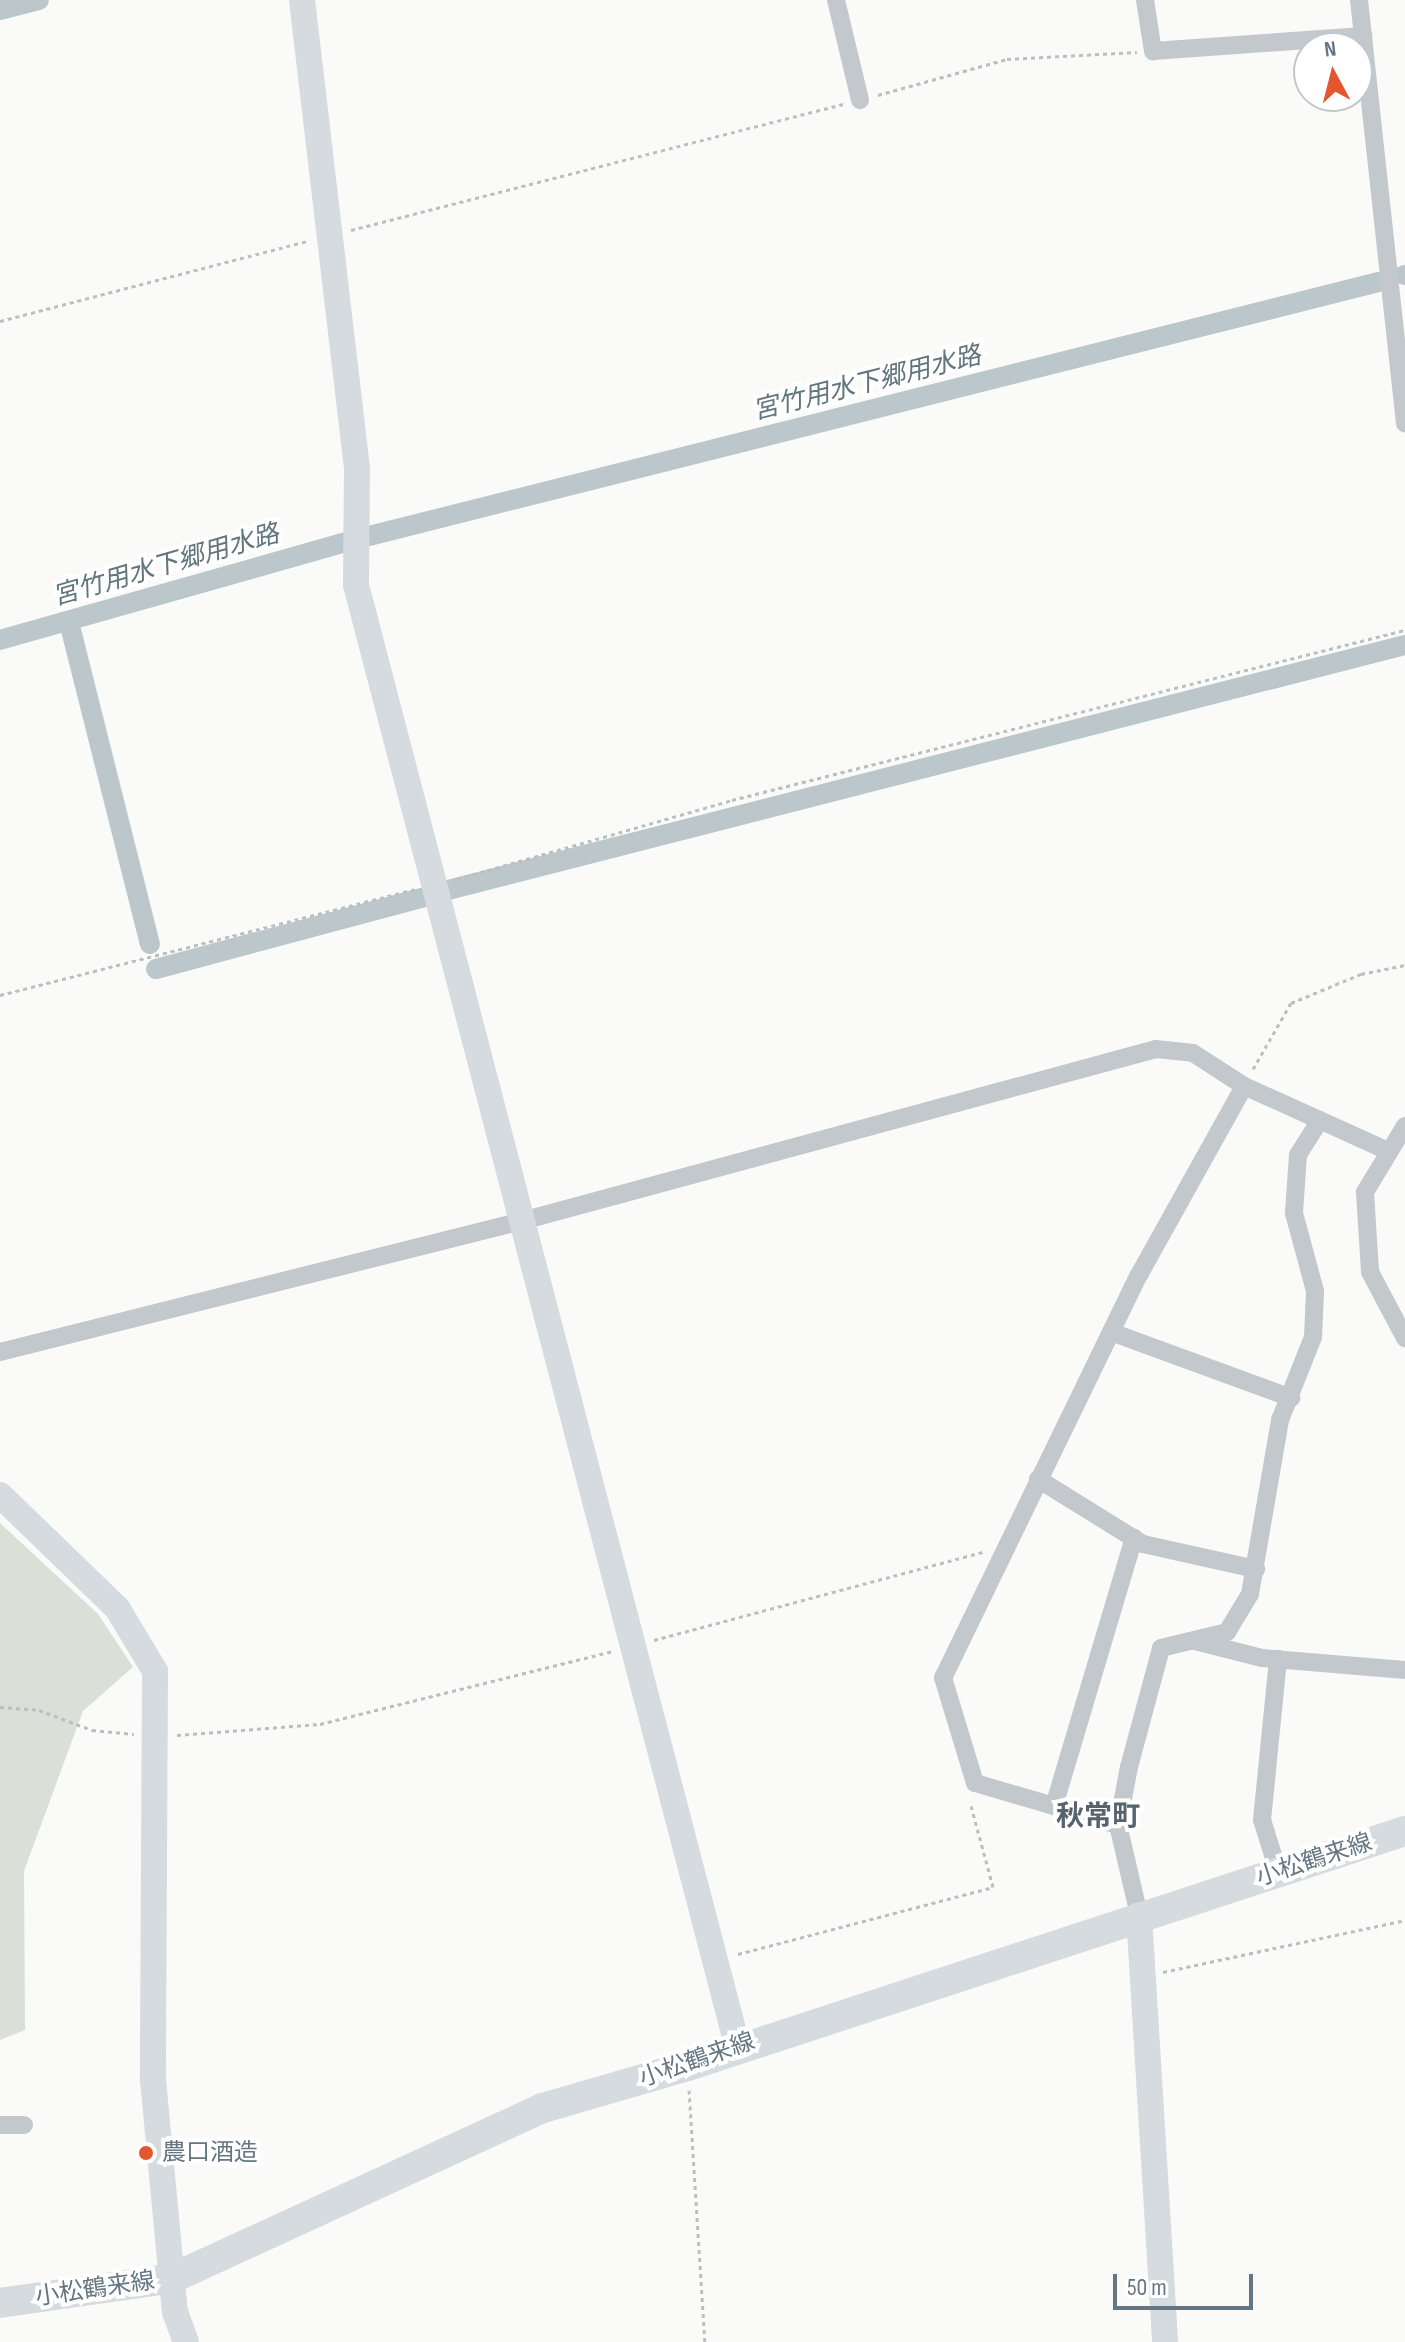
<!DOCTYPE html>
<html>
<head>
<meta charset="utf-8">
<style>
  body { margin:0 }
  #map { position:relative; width:1405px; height:2342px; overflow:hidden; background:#fafaf8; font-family:"Sofia Sans Condensed","Noto Sans JP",sans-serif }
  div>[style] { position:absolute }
  .green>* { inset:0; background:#dadfd7 }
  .canal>* { height:20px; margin:-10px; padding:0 10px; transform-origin:10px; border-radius:10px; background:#bbc7cb }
  .path>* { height:3px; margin-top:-1.5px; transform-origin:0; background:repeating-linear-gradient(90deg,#bbbfc2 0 4px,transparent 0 8px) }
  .street>* { height:18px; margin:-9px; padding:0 9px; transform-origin:9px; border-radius:9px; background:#c3c8cc }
  .secondary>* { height:26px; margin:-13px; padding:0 13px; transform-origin:13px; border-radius:13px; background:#d6dbdf }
  .primary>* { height:30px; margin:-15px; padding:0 15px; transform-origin:15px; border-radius:15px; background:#d6dbdf }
  .dots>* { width:22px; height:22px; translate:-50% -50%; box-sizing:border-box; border:4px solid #fff; border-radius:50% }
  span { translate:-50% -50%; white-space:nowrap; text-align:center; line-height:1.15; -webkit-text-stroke:8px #fff; paint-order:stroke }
  .street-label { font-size:24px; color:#657683 }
  .poi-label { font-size:24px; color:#657683 }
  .left { translate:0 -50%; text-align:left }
  .water-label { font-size:26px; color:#60757c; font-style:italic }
  .quarter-label { font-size:28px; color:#57646e; font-weight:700 }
  .north { position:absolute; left:1293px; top:32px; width:80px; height:80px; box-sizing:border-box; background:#fff; border:2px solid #c1c8cd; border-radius:50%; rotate:353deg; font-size:22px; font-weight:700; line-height:32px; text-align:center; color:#657683 }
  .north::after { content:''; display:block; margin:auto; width:28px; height:36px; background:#e4572e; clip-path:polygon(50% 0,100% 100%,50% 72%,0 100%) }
  .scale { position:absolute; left:1113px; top:2274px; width:140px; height:36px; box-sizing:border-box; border:4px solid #657683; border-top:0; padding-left:10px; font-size:24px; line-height:28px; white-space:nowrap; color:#657683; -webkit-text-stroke:6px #fff; paint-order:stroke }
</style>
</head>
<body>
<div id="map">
  <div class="green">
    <i style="clip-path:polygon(0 1523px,98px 1614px,133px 1667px,83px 1711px,24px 1871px,25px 2030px,0 2040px)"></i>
  </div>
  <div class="canal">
    <i style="left:0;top:10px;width:40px;rotate:-14.4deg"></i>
    <i style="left:1404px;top:275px;width:1px"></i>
    <i style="left:369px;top:536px;width:1041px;rotate:-14.12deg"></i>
    <i style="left:69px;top:622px;width:332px;rotate:75.9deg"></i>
    <i style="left:0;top:640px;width:360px;rotate:-15.8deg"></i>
    <i style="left:448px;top:890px;width:988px;rotate:-14.36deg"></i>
    <i style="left:156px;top:969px;width:278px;rotate:-15deg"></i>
  </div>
  <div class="path">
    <i style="left:878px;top:95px;width:134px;rotate:-15.6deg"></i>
    <i style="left:1007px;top:59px;width:130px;rotate:-3.1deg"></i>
    <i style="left:351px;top:230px;width:508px;rotate:-14.36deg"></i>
    <i style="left:0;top:321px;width:318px;rotate:-14.6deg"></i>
    <i style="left:457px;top:879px;width:286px;rotate:-16deg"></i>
    <i style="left:732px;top:800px;width:694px;rotate:-14.18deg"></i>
    <i style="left:0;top:995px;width:428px;rotate:-14.3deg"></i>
    <i style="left:1253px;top:1069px;width:76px;rotate:-60.1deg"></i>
    <i style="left:1291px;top:1003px;width:76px;rotate:-22.5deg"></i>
    <i style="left:1361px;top:974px;width:45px;rotate:-11.6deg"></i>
    <i style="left:654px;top:1640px;width:341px;rotate:-15deg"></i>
    <i style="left:0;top:1707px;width:39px;rotate:4deg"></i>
    <i style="left:39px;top:1710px;width:57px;rotate:20.7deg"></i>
    <i style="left:92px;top:1730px;width:42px;rotate:5.4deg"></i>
    <i style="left:177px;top:1735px;width:143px;rotate:-4.4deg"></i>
    <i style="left:320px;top:1724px;width:301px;rotate:-14deg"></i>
    <i style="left:738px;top:1954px;width:264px;rotate:-14.7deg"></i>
    <i style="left:993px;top:1887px;width:88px;rotate:-105.1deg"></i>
    <i style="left:1163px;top:1972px;width:248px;rotate:-12.1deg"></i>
    <i style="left:689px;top:2090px;width:253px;rotate:86.4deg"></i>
  </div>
  <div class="street">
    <i style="left:836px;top:0;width:103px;rotate:76.5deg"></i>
    <i style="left:1145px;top:0;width:52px;rotate:81.1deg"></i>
    <i style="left:1153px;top:51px;width:211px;rotate:-4.1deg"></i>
    <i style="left:1359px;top:0;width:426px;rotate:83.8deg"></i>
    <i style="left:1405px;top:1126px;width:77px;rotate:121.2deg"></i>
    <i style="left:1365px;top:1192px;width:80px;rotate:86.4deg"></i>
    <i style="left:1370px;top:1272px;width:75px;rotate:62.1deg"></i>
    <i style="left:1111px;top:1332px;width:192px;rotate:20.1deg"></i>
    <i style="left:0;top:1352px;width:538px;rotate:-14.09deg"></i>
    <i style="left:522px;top:1221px;width:657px;rotate:-15.18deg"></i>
    <i style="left:1156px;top:1049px;width:37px;rotate:6deg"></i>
    <i style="left:1193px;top:1053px;width:61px;rotate:32.9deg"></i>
    <i style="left:1244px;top:1086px;width:158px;rotate:24.3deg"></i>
    <i style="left:1038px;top:1479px;width:123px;rotate:31.8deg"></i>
    <i style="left:1143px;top:1544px;width:116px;rotate:12.5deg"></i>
    <i style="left:1195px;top:1641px;width:69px;rotate:14.2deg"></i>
    <i style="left:1262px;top:1658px;width:144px;rotate:4.8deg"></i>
    <i style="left:1054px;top:1806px;width:280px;rotate:-73.4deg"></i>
    <i style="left:1118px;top:1825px;width:149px;rotate:-163.6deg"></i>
    <i style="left:975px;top:1783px;width:110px;rotate:-106.9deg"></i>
    <i style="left:943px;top:1678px;width:448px;rotate:-64.1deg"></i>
    <i style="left:1139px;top:1275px;width:216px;rotate:-60.9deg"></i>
    <i style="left:1278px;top:1871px;width:53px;rotate:-107.4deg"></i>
    <i style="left:1262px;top:1820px;width:162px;rotate:-84.3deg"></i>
    <i style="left:1139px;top:1915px;width:92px;rotate:-103.1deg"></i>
    <i style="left:1118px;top:1825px;width:59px;rotate:-79.3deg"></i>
    <i style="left:1129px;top:1767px;width:123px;rotate:-74.9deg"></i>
    <i style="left:1161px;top:1648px;width:68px;rotate:-13.6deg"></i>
    <i style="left:1227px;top:1632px;width:44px;rotate:-58.8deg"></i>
    <i style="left:1250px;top:1594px;width:177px;rotate:-80.2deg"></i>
    <i style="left:1280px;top:1420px;width:89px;rotate:-68.3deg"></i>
    <i style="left:1313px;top:1337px;width:46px;rotate:-87.5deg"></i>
    <i style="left:1315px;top:1291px;width:81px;rotate:-105.1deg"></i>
    <i style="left:1294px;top:1213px;width:58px;rotate:-86.1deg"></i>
    <i style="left:1298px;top:1155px;width:41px;rotate:-57.8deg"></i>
    <i style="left:0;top:2125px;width:24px"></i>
  </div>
  <div class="secondary">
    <i style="left:302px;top:0;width:471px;rotate:83.3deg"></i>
    <i style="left:357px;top:468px;width:117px;rotate:90.5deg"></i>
    <i style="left:356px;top:585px;width:1509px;rotate:75.37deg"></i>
    <i style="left:0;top:1495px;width:163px;rotate:44deg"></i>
    <i style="left:117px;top:1608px;width:74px;rotate:58.9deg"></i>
    <i style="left:155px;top:1671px;width:409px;rotate:90.3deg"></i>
    <i style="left:153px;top:2080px;width:233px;rotate:84.6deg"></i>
    <i style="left:175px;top:2312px;width:32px;rotate:70deg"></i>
    <i style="left:1139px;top:1915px;width:428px;rotate:86.5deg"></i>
  </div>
  <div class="primary">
    <i style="left:0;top:2303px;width:175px;rotate:-8.2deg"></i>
    <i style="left:173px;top:2278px;width:407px;rotate:-24.7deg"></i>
    <i style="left:543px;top:2108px;width:151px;rotate:-16.2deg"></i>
    <i style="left:688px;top:2066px;width:755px;rotate:-18.15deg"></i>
  </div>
  <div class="dots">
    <i style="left:146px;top:2153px;background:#e4572e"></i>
  </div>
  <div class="street-label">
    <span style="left:1314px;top:1860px;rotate:-18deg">小松鶴来線</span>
    <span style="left:697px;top:2060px;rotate:-19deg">小松鶴来線</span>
    <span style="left:95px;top:2289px;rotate:-8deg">小松鶴来線</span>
  </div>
  <div class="poi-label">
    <span class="left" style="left:162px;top:2153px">農口酒造</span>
  </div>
  <div class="water-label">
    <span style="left:867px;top:384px;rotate:-14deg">宮竹用水下郷用水路</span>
    <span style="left:166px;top:566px;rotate:-16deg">宮竹用水下郷用水路</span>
  </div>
  <div class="quarter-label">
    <span style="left:1098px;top:1817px">秋常町</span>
  </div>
  <div class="north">N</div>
  <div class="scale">50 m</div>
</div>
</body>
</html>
